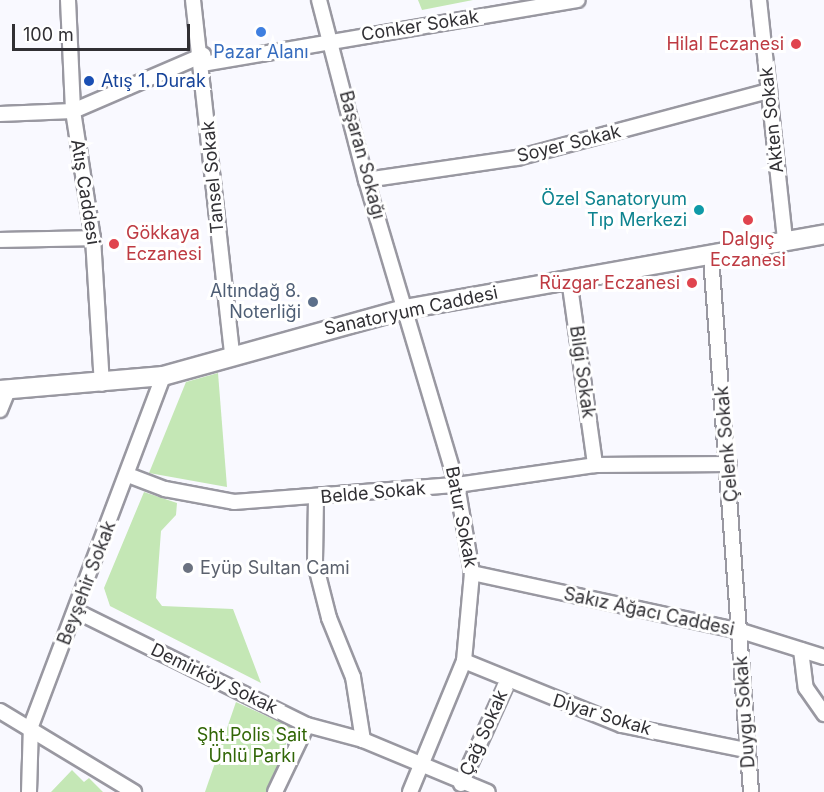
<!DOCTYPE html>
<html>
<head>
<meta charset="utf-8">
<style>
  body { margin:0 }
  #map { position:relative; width:824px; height:792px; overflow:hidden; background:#f9f9ff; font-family:Inter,sans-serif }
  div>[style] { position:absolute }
  .green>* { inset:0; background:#c4e7b5 }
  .roads { filter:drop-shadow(2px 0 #9998a1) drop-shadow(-2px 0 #9998a1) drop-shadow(0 2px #9998a1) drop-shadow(0 -2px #9998a1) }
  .minor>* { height:14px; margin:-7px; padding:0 7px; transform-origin:7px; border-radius:7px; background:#fff }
  .major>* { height:18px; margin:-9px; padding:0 9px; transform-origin:9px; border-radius:9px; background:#fff }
  .dots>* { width:16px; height:16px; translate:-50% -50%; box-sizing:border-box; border:3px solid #fff; border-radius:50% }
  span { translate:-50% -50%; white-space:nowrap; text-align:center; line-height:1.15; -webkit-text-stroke:6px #fff; paint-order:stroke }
  .street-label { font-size:18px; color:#313034 }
  .health-label { font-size:18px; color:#be3a42 }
  .right { translate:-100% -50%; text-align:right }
  .left { translate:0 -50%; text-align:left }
  .shop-label { font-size:18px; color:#366cbe }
  .transit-label { font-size:18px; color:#164399 }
  .culture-label { font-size:18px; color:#0d838f }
  .service-label { font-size:18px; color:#4e5e75 }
  .worship-label { font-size:18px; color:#5b616d }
  .park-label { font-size:18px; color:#316606 }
  .scale { position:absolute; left:12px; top:24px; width:178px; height:27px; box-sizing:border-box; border:3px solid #313034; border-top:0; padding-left:8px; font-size:18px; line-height:21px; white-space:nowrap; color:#313034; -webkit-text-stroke:4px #fff; paint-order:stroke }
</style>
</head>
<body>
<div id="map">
  <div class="green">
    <i style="clip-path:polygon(418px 0,473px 0,422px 10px)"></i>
    <i style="clip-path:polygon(218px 373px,227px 487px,149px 473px,186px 382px)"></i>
    <i style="clip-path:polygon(144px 492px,177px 503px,176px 515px,161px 531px,156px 598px,162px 606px,233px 609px,261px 683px,110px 606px,104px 588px)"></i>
    <i style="clip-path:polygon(236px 702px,292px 728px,268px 792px,205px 792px)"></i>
    <i style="clip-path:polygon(72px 770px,84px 782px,89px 778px,103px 792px,51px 792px)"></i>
  </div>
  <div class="roads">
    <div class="minor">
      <i style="left:68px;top:0;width:111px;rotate:87.4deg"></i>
      <i style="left:73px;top:111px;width:129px;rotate:81.1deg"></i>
      <i style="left:93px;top:238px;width:146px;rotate:86.5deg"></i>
      <i style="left:193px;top:0;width:356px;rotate:83.7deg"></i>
      <i style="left:319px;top:0;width:186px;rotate:75.4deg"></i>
      <i style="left:366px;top:180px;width:318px;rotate:73.4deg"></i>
      <i style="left:457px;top:485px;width:89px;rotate:80.3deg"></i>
      <i style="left:472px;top:573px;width:88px;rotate:95.2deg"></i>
      <i style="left:464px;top:661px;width:142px;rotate:112.4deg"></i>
      <i style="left:759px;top:0;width:242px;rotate:83.8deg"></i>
      <i style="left:203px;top:64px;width:380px;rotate:-9.7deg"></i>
      <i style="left:0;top:114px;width:73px;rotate:-2.4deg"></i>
      <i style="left:73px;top:111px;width:142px;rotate:-23.3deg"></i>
      <i style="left:366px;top:180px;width:153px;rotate:-8.3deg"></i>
      <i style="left:517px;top:158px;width:261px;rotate:-14.9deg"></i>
      <i style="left:0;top:240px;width:93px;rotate:-1.2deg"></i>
      <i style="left:711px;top:257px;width:536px;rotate:85.72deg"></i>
      <i style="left:569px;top:279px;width:188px;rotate:82deg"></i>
      <i style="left:0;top:410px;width:22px;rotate:-68deg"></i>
      <i style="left:128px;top:475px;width:40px;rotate:21deg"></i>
      <i style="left:165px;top:489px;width:70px;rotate:10.7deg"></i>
      <i style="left:234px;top:502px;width:224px;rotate:-4.4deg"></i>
      <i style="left:457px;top:485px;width:139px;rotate:-8.2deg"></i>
      <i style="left:595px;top:465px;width:134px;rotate:-0.4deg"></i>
      <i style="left:316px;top:498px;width:65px;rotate:90.9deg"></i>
      <i style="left:315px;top:563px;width:57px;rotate:75.7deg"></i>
      <i style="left:329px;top:618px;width:64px;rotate:67.9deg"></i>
      <i style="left:353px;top:677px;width:64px;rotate:81deg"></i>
      <i style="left:472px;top:573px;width:275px;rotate:12.2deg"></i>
      <i style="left:741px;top:631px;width:87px;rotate:17.4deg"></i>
      <i style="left:76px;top:611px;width:258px;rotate:26.3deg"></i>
      <i style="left:307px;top:725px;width:58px;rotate:15deg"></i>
      <i style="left:363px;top:740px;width:135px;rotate:22.6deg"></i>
      <i style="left:801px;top:650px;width:38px;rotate:83deg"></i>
      <i style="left:806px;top:688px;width:32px;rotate:55deg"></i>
      <i style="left:464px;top:661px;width:170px;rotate:22.1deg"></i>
      <i style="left:622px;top:725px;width:126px;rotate:11.4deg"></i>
      <i style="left:0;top:711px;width:157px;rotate:31.2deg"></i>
      <i style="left:461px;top:784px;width:113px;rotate:-65.5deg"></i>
      <i style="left:29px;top:792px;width:66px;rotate:-88.3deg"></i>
      <i style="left:31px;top:726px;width:374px;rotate:-69.3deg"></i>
      <i style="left:275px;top:792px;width:74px;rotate:-64.5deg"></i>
    </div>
    <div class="major">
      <i style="left:0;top:390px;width:164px;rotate:-4.9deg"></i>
      <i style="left:163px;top:376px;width:251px;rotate:-15.5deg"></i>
      <i style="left:405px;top:309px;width:426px;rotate:-10.1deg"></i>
    </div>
  </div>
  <div class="dots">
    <i style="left:261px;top:32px;background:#3f7fe0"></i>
    <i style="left:796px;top:44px;background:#e0444e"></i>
    <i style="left:89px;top:81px;background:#1a4fb4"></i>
    <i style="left:699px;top:210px;background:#0f9aa8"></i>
    <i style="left:748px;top:220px;background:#e0444e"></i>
    <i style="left:114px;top:244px;background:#e0444e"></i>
    <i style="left:692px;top:283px;background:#e0444e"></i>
    <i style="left:313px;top:302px;background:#5c6f8a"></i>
    <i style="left:188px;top:568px;background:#6b7280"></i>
  </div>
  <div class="street-label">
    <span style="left:420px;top:26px;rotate:-9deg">Conker Sokak</span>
    <span style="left:772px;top:120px;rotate:-96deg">Akten Sokak</span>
    <span style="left:569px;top:144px;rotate:-14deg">Soyer Sokak</span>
    <span style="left:362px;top:155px;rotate:75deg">Başaran Sokağı</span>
    <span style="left:213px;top:177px;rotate:-95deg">Tansel Sokak</span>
    <span style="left:85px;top:192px;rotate:81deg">Atış Caddesi</span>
    <span style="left:411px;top:311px;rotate:-12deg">Sanatoryum Caddesi</span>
    <span style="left:582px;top:372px;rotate:82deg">Bilgi Sokak</span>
    <span style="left:727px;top:444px;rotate:-95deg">Çelenk Sokak</span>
    <span style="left:373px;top:493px;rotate:-5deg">Belde Sokak</span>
    <span style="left:461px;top:517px;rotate:79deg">Batur Sokak</span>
    <span style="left:87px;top:583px;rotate:-69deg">Beyşehir Sokak</span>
    <span style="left:649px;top:612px;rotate:12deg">Sakız Ağacı Caddesi</span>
    <span style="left:214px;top:679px;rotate:26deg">Demirköy Sokak</span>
    <span style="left:745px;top:712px;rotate:-94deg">Duygu Sokak</span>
    <span style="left:602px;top:715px;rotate:17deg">Diyar Sokak</span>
    <span style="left:484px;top:733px;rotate:-66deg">Çağ Sokak</span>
  </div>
  <div class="health-label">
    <span class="right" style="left:784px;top:44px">Hilal Eczanesi</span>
    <span class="left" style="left:126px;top:244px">Gökkaya<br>Eczanesi</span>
    <span style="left:748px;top:250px">Dalgıç<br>Eczanesi</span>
    <span class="right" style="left:680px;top:283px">Rüzgar Eczanesi</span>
  </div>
  <div class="shop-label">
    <span style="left:261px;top:52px">Pazar Alanı</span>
  </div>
  <div class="transit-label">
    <span class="left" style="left:101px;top:81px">Atış 1. Durak</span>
  </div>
  <div class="culture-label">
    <span class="right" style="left:687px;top:210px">Özel Sanatoryum<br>Tıp Merkezi</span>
  </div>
  <div class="service-label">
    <span class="right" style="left:301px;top:302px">Altındağ 8.<br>Noterliği</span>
  </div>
  <div class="worship-label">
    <span class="left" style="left:200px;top:568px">Eyüp Sultan Cami</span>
  </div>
  <div class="park-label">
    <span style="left:252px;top:746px">Şht.Polis Sait<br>Ünlü Parkı</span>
  </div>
  <div class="scale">100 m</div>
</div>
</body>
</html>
